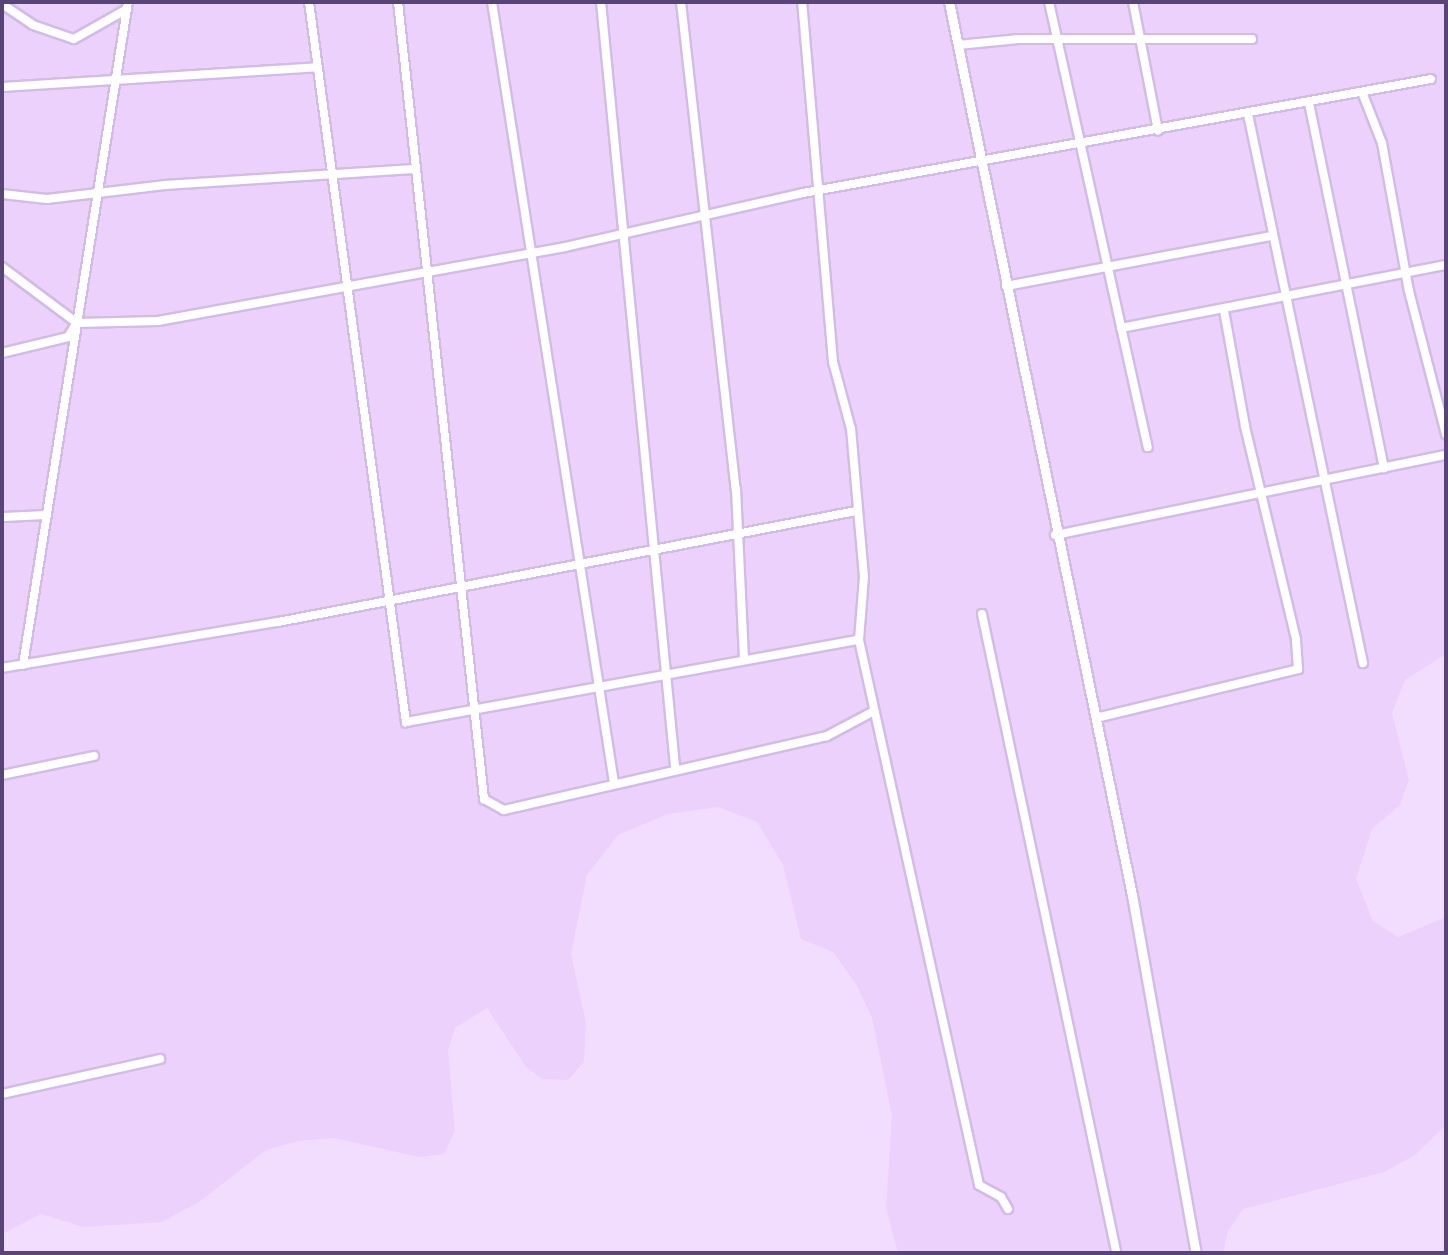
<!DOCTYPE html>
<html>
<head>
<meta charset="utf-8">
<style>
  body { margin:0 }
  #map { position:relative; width:1448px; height:1255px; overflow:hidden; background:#f3ddfe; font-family:"Space Grotesk",sans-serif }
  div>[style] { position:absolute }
  .residential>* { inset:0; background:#ebd1fc }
  .roads { filter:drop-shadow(2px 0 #d1bce5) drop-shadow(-2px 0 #d1bce5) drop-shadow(0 2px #d1bce5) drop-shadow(0 -2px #d1bce5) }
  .minor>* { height:8px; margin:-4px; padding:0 4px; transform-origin:4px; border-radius:4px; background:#fff }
  .tertiary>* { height:9px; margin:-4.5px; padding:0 4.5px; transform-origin:4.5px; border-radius:4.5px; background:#fff }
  span { translate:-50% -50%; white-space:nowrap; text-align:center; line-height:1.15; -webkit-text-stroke:7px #f6e6ff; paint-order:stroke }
  .frame { position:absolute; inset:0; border:4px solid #584476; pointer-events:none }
</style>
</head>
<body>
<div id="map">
  <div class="residential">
    <i style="clip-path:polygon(2px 2px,1446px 2px,1446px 654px,1405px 680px,1392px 713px,1409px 780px,1400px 805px,1372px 829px,1356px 879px,1373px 921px,1398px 937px,1446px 917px,1446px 1125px,1415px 1155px,1384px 1172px,1243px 1209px,1228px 1231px,1223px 1253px,898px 1253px,886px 1208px,892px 1116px,872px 1018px,856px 984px,833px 952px,801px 939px,783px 865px,757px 822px,718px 807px,668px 814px,618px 835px,587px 875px,571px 954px,586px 1023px,584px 1062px,568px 1080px,542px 1079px,526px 1067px,487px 1008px,455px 1028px,448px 1050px,455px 1131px,444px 1154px,419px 1157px,334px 1138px,298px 1141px,266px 1150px,199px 1202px,162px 1222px,83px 1227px,41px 1214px,2px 1234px)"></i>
  </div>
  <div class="roads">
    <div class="minor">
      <i style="left:309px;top:2px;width:727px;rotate:82.33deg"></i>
      <i style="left:406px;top:722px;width:460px;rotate:-10.3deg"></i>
      <i style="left:859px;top:640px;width:63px;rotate:-85.5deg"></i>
      <i style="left:864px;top:577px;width:149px;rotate:-95deg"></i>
      <i style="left:851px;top:429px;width:69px;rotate:-105deg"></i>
      <i style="left:833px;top:362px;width:361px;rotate:-94.9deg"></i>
      <i style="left:398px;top:2px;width:802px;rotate:83.84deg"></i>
      <i style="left:484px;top:799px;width:23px;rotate:29deg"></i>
      <i style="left:504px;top:810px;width:13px;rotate:-13deg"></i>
      <i style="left:517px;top:807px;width:318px;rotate:-12.9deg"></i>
      <i style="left:827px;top:736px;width:53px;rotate:-28deg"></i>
      <i style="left:492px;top:2px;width:790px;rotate:81.12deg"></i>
      <i style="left:601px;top:2px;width:769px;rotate:84.47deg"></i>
      <i style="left:681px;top:2px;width:490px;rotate:83.6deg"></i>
      <i style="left:736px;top:489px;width:170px;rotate:87.3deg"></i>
      <i style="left:1049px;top:2px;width:456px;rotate:77.5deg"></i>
      <i style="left:1133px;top:2px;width:131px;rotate:79deg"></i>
      <i style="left:2px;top:4px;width:37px;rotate:34deg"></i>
      <i style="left:33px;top:25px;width:43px;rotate:18.9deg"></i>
      <i style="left:74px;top:39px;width:61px;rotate:-29.5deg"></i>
      <i style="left:958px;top:45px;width:61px;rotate:-5.6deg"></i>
      <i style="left:1019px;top:39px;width:233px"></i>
      <i style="left:2px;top:87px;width:316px;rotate:-3.6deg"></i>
      <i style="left:1362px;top:92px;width:55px;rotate:68.6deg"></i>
      <i style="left:1382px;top:143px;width:150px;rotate:79.7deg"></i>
      <i style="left:1409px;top:291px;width:148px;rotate:75.5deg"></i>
      <i style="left:1309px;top:103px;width:373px;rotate:78.4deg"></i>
      <i style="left:1248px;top:114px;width:561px;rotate:78.17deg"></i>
      <i style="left:2px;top:194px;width:45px;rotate:6.3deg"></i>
      <i style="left:47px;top:199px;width:119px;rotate:-6.8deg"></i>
      <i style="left:165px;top:185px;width:249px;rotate:-3.7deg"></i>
      <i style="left:2px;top:267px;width:94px;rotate:36.7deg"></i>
      <i style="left:77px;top:323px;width:81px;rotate:-1.4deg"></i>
      <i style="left:158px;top:321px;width:414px;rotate:-10.3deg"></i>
      <i style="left:565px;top:247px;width:244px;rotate:-12.8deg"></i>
      <i style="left:803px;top:193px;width:638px;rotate:-10.29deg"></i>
      <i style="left:1006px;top:286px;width:269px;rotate:-10.7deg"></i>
      <i style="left:1121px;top:328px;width:331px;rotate:-11deg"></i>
      <i style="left:2px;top:353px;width:68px;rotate:-13.6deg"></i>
      <i style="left:68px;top:337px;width:12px;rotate:-59deg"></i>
      <i style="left:2px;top:517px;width:45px;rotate:-2.5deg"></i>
      <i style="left:1055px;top:535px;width:399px;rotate:-11.6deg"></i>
      <i style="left:982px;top:614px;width:651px;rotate:78.12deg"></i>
      <i style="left:859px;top:640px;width:558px;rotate:77.58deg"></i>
      <i style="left:979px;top:1185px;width:25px;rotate:29deg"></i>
      <i style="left:1001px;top:1197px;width:14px;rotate:60deg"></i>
      <i style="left:23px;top:665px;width:671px;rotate:-81deg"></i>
      <i style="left:2px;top:668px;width:280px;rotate:-9.5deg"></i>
      <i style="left:278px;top:622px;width:589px;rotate:-10.87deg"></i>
      <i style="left:1096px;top:718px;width:208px;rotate:-13.6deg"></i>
      <i style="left:1298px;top:669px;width:30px;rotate:-94deg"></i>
      <i style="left:1296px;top:639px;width:219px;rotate:-103.5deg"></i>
      <i style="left:1245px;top:426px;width:118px;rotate:-100.3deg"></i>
      <i style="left:2px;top:775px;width:94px;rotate:-11.7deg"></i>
      <i style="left:2px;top:1094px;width:162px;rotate:-12.5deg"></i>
    </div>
    <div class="tertiary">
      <i style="left:949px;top:2px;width:912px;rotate:78.42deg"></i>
      <i style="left:1132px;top:895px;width:364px;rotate:79.9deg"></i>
    </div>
  </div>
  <div class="frame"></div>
</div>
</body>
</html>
